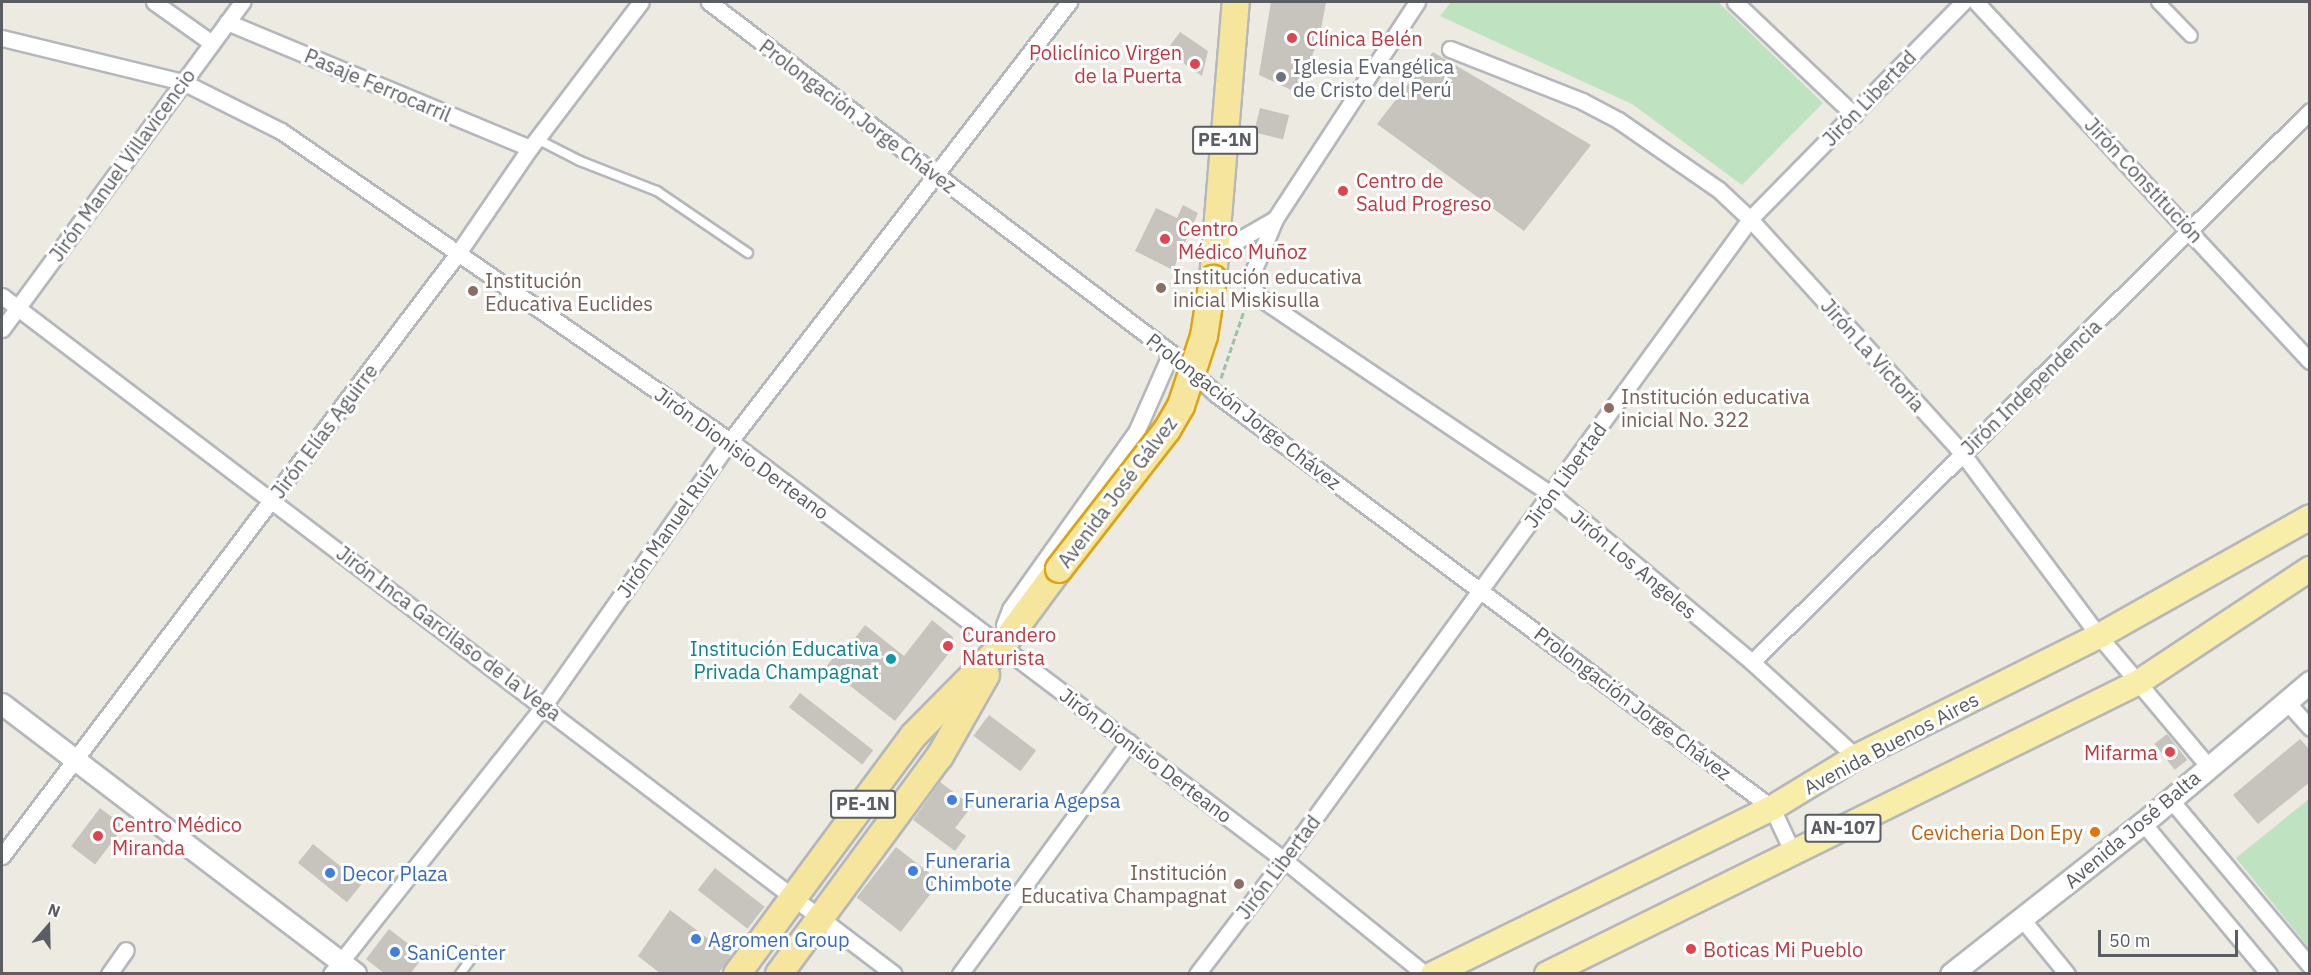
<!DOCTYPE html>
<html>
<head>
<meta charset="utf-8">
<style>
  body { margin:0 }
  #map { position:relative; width:2311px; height:975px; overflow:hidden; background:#eceae1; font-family:"IBM Plex Sans",sans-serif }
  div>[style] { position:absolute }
  .green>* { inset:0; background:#bfe2c1 }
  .building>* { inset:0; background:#c7c4be; transform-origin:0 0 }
  .path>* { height:3px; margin-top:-1.5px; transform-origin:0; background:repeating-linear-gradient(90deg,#9ac2a7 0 6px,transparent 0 9px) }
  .roads { filter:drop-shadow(2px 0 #b4b7bb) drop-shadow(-2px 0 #b4b7bb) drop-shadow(0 2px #b4b7bb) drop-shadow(0 -2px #b4b7bb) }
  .service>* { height:8px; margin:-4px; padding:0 4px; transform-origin:4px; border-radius:4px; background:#fff }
  .pedestrian>* { height:12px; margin:-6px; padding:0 6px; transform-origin:6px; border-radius:6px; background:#fff }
  .minor>* { height:15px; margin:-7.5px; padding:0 7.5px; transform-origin:7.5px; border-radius:7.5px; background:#fff }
  .tertiary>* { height:20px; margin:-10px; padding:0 10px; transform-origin:10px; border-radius:10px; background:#fff }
  .secondary>* { height:21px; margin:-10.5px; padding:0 10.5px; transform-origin:10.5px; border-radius:10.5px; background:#fff }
  .primary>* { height:24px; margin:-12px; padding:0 12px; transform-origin:12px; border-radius:12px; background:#f8eeaa }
  .trunk>* { height:26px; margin:-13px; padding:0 13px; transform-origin:13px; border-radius:13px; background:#f6e69d }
  .bridges { filter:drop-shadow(2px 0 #dba412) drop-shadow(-2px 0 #dba412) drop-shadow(0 2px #dba412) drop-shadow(0 -2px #dba412) }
  .trunk-bridge>* { height:26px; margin:-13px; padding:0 13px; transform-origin:13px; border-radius:13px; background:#f6e69d }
  .dots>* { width:16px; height:16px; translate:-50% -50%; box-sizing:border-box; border:3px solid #fff; border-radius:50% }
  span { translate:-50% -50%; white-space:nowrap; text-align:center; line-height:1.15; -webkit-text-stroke:6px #fff; paint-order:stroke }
  .shield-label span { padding:2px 4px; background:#fff; border:2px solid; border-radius:4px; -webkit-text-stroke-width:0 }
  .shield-label { font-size:18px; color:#5a5d61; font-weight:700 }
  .health-label { font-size:20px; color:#be3a42 }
  .left { translate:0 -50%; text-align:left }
  .right { translate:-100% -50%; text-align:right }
  .worship-label { font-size:20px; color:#5b616d }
  .street-label { font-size:20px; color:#5a5d61 }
  .education-label { font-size:20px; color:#785e54 }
  .culture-label { font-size:20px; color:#0d838f }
  .shop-label { font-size:20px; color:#366cbe }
  .food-label { font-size:20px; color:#c56008 }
  .frame { position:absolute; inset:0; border:3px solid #5a5d61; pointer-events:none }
  .north { position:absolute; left:18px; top:897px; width:60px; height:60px; -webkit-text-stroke:4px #fff; paint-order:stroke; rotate:20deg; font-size:16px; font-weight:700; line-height:24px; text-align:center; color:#5a5d61 }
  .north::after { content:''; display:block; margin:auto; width:21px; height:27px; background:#5a5d61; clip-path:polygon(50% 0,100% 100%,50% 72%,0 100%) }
  .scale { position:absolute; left:2098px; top:930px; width:140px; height:27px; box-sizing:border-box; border:3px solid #5a5d61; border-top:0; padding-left:8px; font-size:18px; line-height:21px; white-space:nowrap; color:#5a5d61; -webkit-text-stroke:4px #fff; paint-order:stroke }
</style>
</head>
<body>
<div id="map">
  <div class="green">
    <i style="clip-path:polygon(1451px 2px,1718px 2px,1823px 103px,1742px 185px,1632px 104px,1440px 16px)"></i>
    <i style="clip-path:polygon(2309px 799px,2309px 948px,2236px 858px)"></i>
  </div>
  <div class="building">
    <i style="clip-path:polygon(1271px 2px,1326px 2px,1320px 35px,1298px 93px,1259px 75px)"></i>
    <i style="clip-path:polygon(1180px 32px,1208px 51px,1202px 76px,1166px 51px)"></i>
    <i style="clip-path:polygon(1433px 52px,1591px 145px,1524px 231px,1377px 124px)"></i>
    <i style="left:1260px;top:108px;width:30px;height:25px;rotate:14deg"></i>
    <i style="clip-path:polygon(1183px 205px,1198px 213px,1173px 270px,1135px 251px,1156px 208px,1177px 218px)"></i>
    <i style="clip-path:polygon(932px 620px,953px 637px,954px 647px,895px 721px,826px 667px,848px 639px,852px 642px,865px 625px,904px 656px)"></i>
    <i style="left:800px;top:693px;width:93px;height:18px;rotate:38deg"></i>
    <i style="left:989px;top:715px;width:59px;height:26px;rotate:37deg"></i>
    <i style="left:2167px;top:734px;width:33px;height:16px;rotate:52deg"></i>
    <i style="clip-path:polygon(2300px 739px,2310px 750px,2310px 782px,2258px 824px,2233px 795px)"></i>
    <i style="clip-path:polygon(940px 782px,972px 806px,955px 828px,966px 836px,955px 851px,913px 820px)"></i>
    <i style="left:100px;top:808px;width:30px;height:48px;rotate:37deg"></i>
    <i style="left:313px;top:844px;width:63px;height:24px;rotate:39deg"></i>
    <i style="left:896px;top:847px;width:56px;height:64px;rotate:38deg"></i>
    <i style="left:715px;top:868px;width:63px;height:28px;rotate:38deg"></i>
    <i style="clip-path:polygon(670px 910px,731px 956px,718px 974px,661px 974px,638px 956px)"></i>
    <i style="clip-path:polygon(389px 929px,424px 956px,410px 974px,385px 974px,366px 959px)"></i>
  </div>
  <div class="path">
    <i style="left:1221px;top:378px;width:74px;rotate:-71.1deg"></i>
  </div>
  <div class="roads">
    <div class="service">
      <i style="left:537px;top:139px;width:48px;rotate:27.1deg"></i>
      <i style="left:580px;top:161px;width:83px;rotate:21.3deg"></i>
      <i style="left:657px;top:191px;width:110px;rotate:34.3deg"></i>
      <i style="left:460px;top:974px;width:27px;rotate:-54deg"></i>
    </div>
    <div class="pedestrian">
      <i style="left:2158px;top:2px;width:47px;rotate:45.9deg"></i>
    </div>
    <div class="minor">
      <i style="left:154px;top:2px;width:71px;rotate:35.3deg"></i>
      <i style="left:709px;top:2px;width:580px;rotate:37.23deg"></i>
      <i style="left:1171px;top:353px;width:61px;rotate:42.3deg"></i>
      <i style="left:1216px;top:394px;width:693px;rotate:36.67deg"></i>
      <i style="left:1772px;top:808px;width:50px;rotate:65deg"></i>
      <i style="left:1417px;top:2px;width:259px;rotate:123.2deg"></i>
      <i style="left:1275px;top:219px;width:60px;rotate:112.7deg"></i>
      <i style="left:1252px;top:274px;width:13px;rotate:86deg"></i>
      <i style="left:1253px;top:287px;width:13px;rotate:58deg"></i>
      <i style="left:1260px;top:298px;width:351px;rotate:34deg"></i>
      <i style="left:1551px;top:494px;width:262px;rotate:39.9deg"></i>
      <i style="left:1752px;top:662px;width:141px;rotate:42.4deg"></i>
      <i style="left:1735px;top:2px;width:164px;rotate:43.5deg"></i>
      <i style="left:1976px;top:2px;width:490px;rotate:47.1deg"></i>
      <i style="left:227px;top:22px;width:328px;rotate:22.6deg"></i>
      <i style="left:2px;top:38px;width:186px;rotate:13.7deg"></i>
      <i style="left:183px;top:82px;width:110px;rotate:26.6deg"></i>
      <i style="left:281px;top:131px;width:546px;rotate:34.62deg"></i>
      <i style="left:730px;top:441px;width:695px;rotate:37.1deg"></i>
      <i style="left:1284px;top:860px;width:181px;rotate:39deg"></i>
      <i style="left:1450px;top:49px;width:142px;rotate:21.5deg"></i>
      <i style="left:1582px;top:101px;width:41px;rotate:27.8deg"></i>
      <i style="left:1618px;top:120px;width:123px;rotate:34.7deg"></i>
      <i style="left:1719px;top:190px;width:42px;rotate:43.1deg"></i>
      <i style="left:1750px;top:219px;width:316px;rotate:47.8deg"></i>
      <i style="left:1962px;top:453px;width:229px;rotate:53.2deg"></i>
      <i style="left:2099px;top:636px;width:170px;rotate:50deg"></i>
      <i style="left:1216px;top:253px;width:68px;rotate:-30deg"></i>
      <i style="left:2px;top:296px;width:1120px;rotate:37.24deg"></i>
      <i style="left:2px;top:329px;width:406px;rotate:-53.7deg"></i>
      <i style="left:1006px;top:637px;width:12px;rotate:-99deg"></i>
      <i style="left:1004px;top:625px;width:17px;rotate:-69deg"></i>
      <i style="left:1010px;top:609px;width:219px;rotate:-54.6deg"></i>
      <i style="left:1137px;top:430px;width:84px;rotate:-66.2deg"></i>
      <i style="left:1752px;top:662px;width:784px;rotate:-44.64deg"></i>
      <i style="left:2286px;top:701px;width:36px;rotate:48deg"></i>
      <i style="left:2170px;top:799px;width:218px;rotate:50deg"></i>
      <i style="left:2143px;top:823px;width:197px;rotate:50.2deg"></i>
      <i style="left:2px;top:856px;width:756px;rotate:-52.9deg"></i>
      <i style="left:458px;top:253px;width:127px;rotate:-55.6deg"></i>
      <i style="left:530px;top:148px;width:183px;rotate:-52.8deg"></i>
      <i style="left:2022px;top:919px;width:71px;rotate:50.7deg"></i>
      <i style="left:109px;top:974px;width:29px;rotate:-55deg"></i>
      <i style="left:331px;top:974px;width:345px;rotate:-51.6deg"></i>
      <i style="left:545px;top:704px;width:322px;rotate:-54.9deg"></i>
      <i style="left:730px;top:441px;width:555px;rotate:-52.32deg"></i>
      <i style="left:960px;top:974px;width:287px;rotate:-53.9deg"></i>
      <i style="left:1197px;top:974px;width:143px;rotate:-52.7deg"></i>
      <i style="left:1284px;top:860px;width:792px;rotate:-53.98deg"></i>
      <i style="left:1750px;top:219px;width:304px;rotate:-45.5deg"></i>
    </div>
    <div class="tertiary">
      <i style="left:2px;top:704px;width:445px;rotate:37.3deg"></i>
    </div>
    <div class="secondary">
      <i style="left:1951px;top:974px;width:244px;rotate:-38.2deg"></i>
      <i style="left:2143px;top:823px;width:219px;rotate:-40.2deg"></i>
    </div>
    <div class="primary">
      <i style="left:1433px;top:974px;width:377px;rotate:-26.1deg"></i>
      <i style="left:1772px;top:808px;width:98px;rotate:-31.3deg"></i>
      <i style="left:1856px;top:757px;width:271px;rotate:-26.5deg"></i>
      <i style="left:2099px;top:636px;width:242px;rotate:-29.4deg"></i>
      <i style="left:1547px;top:974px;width:660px;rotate:-26.25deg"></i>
      <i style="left:2139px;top:682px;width:205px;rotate:-33.5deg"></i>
    </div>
    <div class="trunk">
      <i style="left:1213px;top:279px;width:278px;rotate:-85.3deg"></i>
      <i style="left:737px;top:974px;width:297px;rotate:-53.5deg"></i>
      <i style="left:914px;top:735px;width:125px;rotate:-45.3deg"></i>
      <i style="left:1002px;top:646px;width:96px;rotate:-53.5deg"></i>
      <i style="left:779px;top:974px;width:271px;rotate:-53.6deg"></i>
      <i style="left:940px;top:756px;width:93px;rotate:-60.4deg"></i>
    </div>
  </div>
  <div class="bridges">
    <div class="trunk-bridge">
      <i style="left:1059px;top:569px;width:176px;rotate:-52.2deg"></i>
      <i style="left:1167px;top:430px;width:28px;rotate:-60deg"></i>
      <i style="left:1181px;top:406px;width:74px;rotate:-71.8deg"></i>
      <i style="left:1204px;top:336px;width:58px;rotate:-81deg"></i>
    </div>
  </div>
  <div class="dots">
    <i style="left:1292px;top:38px;background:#e0444e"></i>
    <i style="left:1195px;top:64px;background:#e0444e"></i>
    <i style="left:1281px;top:77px;background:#6b7280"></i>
    <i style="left:1343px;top:191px;background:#e0444e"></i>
    <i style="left:1165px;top:239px;background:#e0444e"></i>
    <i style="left:1161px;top:288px;background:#8d6e63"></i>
    <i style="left:473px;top:291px;background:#8d6e63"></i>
    <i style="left:1609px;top:408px;background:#8d6e63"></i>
    <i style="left:948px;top:646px;background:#e0444e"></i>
    <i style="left:891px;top:659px;background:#0f9aa8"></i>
    <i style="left:2170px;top:752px;background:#e0444e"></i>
    <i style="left:952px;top:800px;background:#3f7fe0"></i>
    <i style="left:2095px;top:832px;background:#e8710a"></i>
    <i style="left:98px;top:836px;background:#e0444e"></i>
    <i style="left:913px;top:871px;background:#3f7fe0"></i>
    <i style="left:330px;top:873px;background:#3f7fe0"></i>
    <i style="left:1239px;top:884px;background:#8d6e63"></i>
    <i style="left:696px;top:939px;background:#3f7fe0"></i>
    <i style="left:1691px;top:949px;background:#e0444e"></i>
    <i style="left:395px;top:952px;background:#3f7fe0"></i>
  </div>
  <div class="shield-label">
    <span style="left:1225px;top:140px">PE-1N</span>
    <span style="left:863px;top:804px">PE-1N</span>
    <span style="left:1843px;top:828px">AN-107</span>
  </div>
  <div class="health-label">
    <span class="left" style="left:1306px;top:38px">Clínica Belén</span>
    <span class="right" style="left:1182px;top:64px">Policlínico Virgen<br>de la Puerta</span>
    <span class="left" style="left:1356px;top:192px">Centro de<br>Salud Progreso</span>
    <span class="left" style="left:1178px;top:240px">Centro<br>Médico Muñoz</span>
    <span class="left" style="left:962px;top:646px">Curandero<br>Naturista</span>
    <span class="right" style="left:2158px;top:752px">Mifarma</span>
    <span class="left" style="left:112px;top:836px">Centro Médico<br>Miranda</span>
    <span class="left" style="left:1703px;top:949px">Boticas Mi Pueblo</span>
  </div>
  <div class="worship-label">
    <span class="left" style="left:1293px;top:78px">Iglesia Evangélica<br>de Cristo del Perú</span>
  </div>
  <div class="street-label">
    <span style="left:378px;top:85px;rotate:23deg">Pasaje Ferrocarril</span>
    <span style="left:1869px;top:98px;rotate:-46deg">Jirón Libertad</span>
    <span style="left:858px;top:116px;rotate:37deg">Prolongación Jorge Chávez</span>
    <span style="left:122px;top:165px;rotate:-54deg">Jirón Manuel Villavicencio</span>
    <span style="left:2144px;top:180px;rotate:47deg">Jirón Constitución</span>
    <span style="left:1873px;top:355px;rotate:48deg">Jirón La Victoria</span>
    <span style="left:2031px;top:387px;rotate:-44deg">Jirón Independencia</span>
    <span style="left:1244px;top:411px;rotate:38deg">Prolongación Jorge Chávez</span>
    <span style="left:324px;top:431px;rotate:-53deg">Jirón Elías Aguirre</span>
    <span style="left:742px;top:453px;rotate:36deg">Jirón Dionisio Derteano</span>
    <span style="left:1565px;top:475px;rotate:-54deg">Jirón Libertad</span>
    <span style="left:1117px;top:492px;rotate:-53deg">Avenida José Gálvez</span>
    <span style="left:667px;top:530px;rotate:-55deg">Jirón Manuel Ruiz</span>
    <span style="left:1634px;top:564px;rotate:40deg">Jirón Los Angeles</span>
    <span style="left:449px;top:633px;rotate:37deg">Jirón Inca Garcilaso de la Vega</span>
    <span style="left:1633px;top:703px;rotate:37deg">Prolongación Jorge Chávez</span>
    <span style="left:1891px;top:743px;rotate:-28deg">Avenida Buenos Aires</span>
    <span style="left:1146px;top:755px;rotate:37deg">Jirón Dionisio Derteano</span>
    <span style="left:2132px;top:829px;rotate:-40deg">Avenida José Balta</span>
    <span style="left:1278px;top:867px;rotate:-53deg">Jirón Libertad</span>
  </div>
  <div class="education-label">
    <span class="left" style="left:1173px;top:288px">Institución educativa<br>inicial Miskisulla</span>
    <span class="left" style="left:485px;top:292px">Institución<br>Educativa Euclides</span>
    <span class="left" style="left:1621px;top:408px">Institución educativa<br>inicial No. 322</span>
    <span class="right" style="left:1227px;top:884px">Institución<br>Educativa Champagnat</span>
  </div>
  <div class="culture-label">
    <span class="right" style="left:879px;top:660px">Institución Educativa<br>Privada Champagnat</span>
  </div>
  <div class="shop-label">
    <span class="left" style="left:964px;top:800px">Funeraria Agepsa</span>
    <span class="left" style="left:925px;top:872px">Funeraria<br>Chimbote</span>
    <span class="left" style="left:342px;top:873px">Decor Plaza</span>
    <span class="left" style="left:708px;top:939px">Agromen Group</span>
    <span class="left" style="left:407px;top:952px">SaniCenter</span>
  </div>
  <div class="food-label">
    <span class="right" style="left:2083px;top:832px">Cevicheria Don Epy</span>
  </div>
  <div class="frame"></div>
  <div class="north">N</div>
  <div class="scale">50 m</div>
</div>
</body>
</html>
